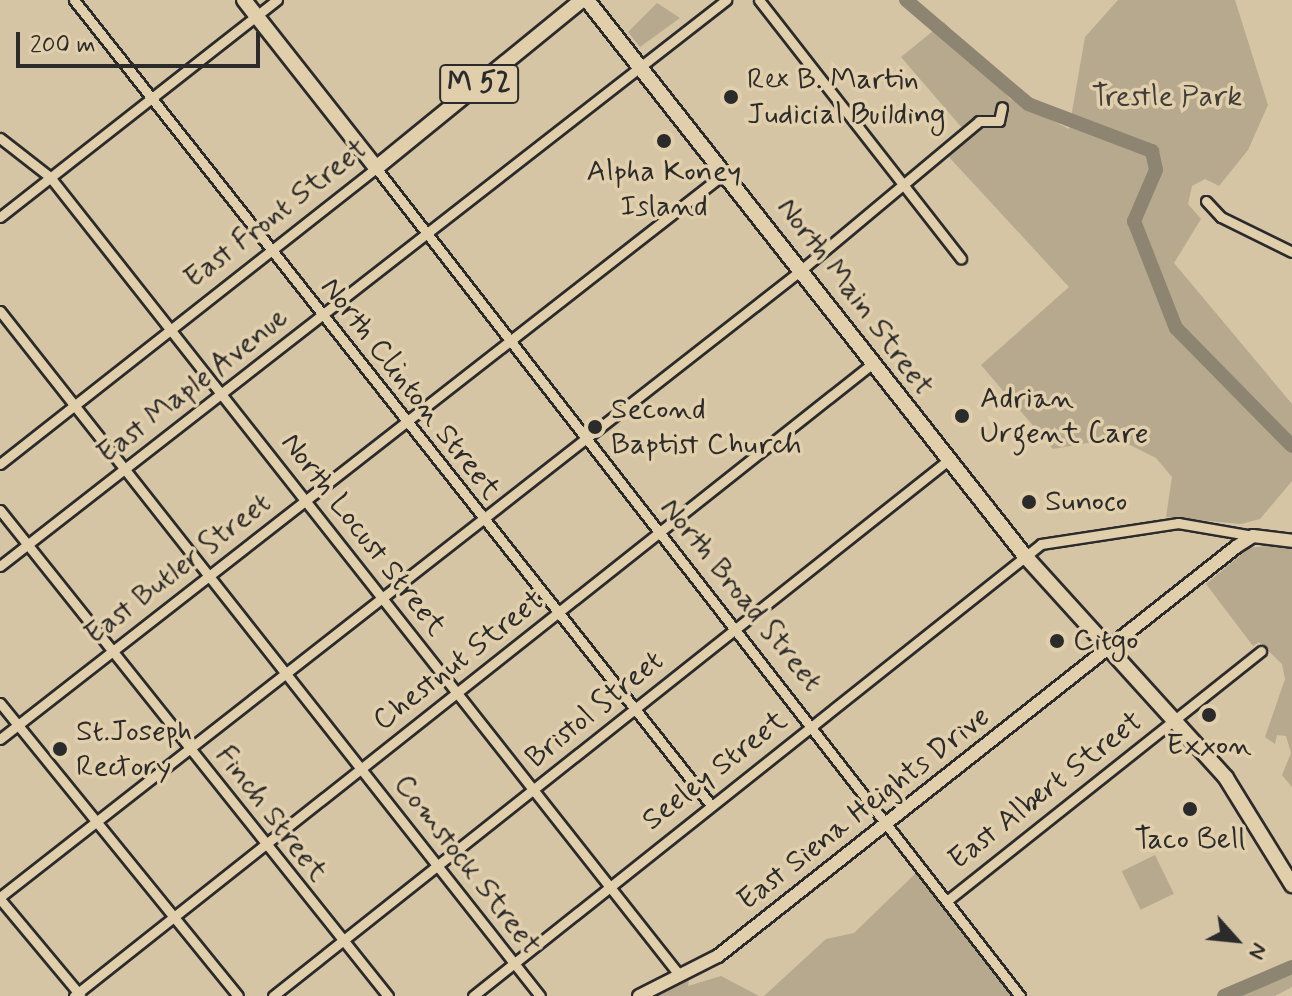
<!DOCTYPE html>
<html>
<head>
<meta charset="utf-8">
<style>
  body { margin:0 }
  #map { position:relative; width:1292px; height:996px; overflow:hidden; background:#d6c5a4; font-family:Mynerve,sans-serif }
  div>[style] { position:absolute }
  .green>* { inset:0; background:#b6a98e; transform-origin:0 0 }
  .river>* { height:14px; margin:-7px; padding:0 7px; transform-origin:7px; border-radius:7px; background:#8d8471 }
  .roads { filter:drop-shadow(2px 0 #2b2b2b) drop-shadow(-2px 0 #2b2b2b) drop-shadow(0 2px #2b2b2b) drop-shadow(0 -2px #2b2b2b) }
  .street>* { height:9px; margin:-4.5px; padding:0 4.5px; transform-origin:4.5px; border-radius:4.5px; background:#e1cfac }
  .secondary>* { height:12px; margin:-6px; padding:0 6px; transform-origin:6px; border-radius:6px; background:#e1cfac }
  .primary>* { height:14px; margin:-7px; padding:0 7px; transform-origin:7px; border-radius:7px; background:#e1cfac }
  .dots>* { width:22px; height:22px; translate:-50% -50%; box-sizing:border-box; border:4px solid #e1cfac; border-radius:50% }
  span { translate:-50% -50%; white-space:nowrap; text-align:center; line-height:1.15; -webkit-text-stroke:7px #e1cfac; paint-order:stroke }
  .shield-label span { padding:2px 6px; background:#e1cfac; border:2px solid; border-radius:6px; -webkit-text-stroke-width:0 }
  .shield-label { font-size:28px; color:#2b2b2b; font-weight:700 }
  .poi-label { font-size:30px; color:#2b2b2b }
  .left { translate:0 -50%; text-align:left }
  .park-label { font-size:30px; color:#403e3a }
  .street-label { font-size:30px; color:#2b2b2b }
  .north { position:absolute; left:1196px; top:900px; width:80px; height:80px; -webkit-text-stroke:6px #e1cfac; paint-order:stroke; rotate:117deg; font-size:22px; font-weight:700; line-height:32px; text-align:center; color:#2b2b2b }
  .north::after { content:''; display:block; margin:auto; width:28px; height:36px; background:#2b2b2b; clip-path:polygon(50% 0,100% 100%,50% 72%,0 100%) }
  .scale { position:absolute; left:16px; top:32px; width:244px; height:36px; box-sizing:border-box; border:4px solid #2b2b2b; border-top:0; padding-left:10px; font-size:24px; line-height:28px; white-space:nowrap; color:#2b2b2b; -webkit-text-stroke:6px #e1cfac; paint-order:stroke }
</style>
</head>
<body>
<div id="map">
  <div class="green">
    <i style="clip-path:polygon(1118px 0,1235px 0,1268px 105px,1248px 150px,1219px 186px,1205px 179px,1192px 186px,1188px 204px,1201px 219px,1174px 263px,1292px 404px,1292px 481px,1260px 519px,1241px 524px,1166px 517px,1172px 477px,1156px 458px,1116px 438px,1053px 449px,981px 365px,1069px 287px,948px 156px,969px 136px,901px 57px,944px 22px,1010px 99px,1069px 129px,1085px 37px)"></i>
    <i style="clip-path:polygon(657px 3px,680px 18px,640px 47px,628px 32px)"></i>
    <i style="clip-path:polygon(1275px 545px,1292px 547px,1292px 787px,1282px 775px,1291px 753px,1286px 736px,1277px 735px,1275px 744px,1265px 737px,1285px 679px,1282px 664px,1259px 642px,1253px 646px,1206px 584px,1249px 548px)"></i>
    <i style="left:1155px;top:855px;width:43px;height:37px;rotate:64deg"></i>
    <i style="clip-path:polygon(918px 871px,1013px 996px,764px 996px,826px 939px,854px 933px)"></i>
    <i style="clip-path:polygon(1292px 967px,1292px 987px,1275px 996px,1224px 996px)"></i>
    <i style="clip-path:polygon(721px 976px,759px 996px,655px 996px,671px 980px,689px 978px,688px 986px)"></i>
  </div>
  <div class="river">
    <i style="left:906px;top:0;width:160px;rotate:40.4deg"></i>
    <i style="left:1028px;top:104px;width:133px;rotate:20.8deg"></i>
    <i style="left:1152px;top:151px;width:19px;rotate:78deg"></i>
    <i style="left:1156px;top:170px;width:56px;rotate:113.3deg"></i>
    <i style="left:1134px;top:221px;width:115px;rotate:68.6deg"></i>
    <i style="left:1176px;top:328px;width:165px;rotate:45.5deg"></i>
    <i style="left:1224px;top:996px;width:74px;rotate:-23.1deg"></i>
  </div>
  <div class="roads">
    <div class="street">
      <i style="left:74px;top:0;width:1027px;rotate:51.65deg"></i>
      <i style="left:759px;top:0;width:328px;rotate:52deg"></i>
      <i style="left:0;top:138px;width:63px;rotate:38deg"></i>
      <i style="left:50px;top:177px;width:1012px;rotate:51.74deg"></i>
      <i style="left:1206px;top:201px;width:22px;rotate:47deg"></i>
      <i style="left:1221px;top:217px;width:79px;rotate:26.2deg"></i>
      <i style="left:0;top:217px;width:352px;rotate:-38.1deg"></i>
      <i style="left:0;top:311px;width:872px;rotate:51.75deg"></i>
      <i style="left:0;top:464px;width:479px;rotate:-38.2deg"></i>
      <i style="left:376px;top:168px;width:1049px;rotate:52.13deg"></i>
      <i style="left:0;top:510px;width:622px;rotate:51.4deg"></i>
      <i style="left:0;top:566px;width:921px;rotate:-37.94deg"></i>
      <i style="left:0;top:703px;width:377px;rotate:50.9deg"></i>
      <i style="left:0;top:739px;width:920px;rotate:-37.98deg"></i>
      <i style="left:0;top:897px;width:1017px;rotate:-38.05deg"></i>
      <i style="left:801px;top:270px;width:232px;rotate:-39.9deg"></i>
      <i style="left:979px;top:121px;width:20px"></i>
      <i style="left:999px;top:121px;width:14px;rotate:-78deg"></i>
      <i style="left:0;top:899px;width:125px;rotate:50.2deg"></i>
      <i style="left:948px;top:900px;width:400px;rotate:-38.5deg"></i>
      <i style="left:74px;top:996px;width:1019px;rotate:-38.39deg"></i>
      <i style="left:273px;top:996px;width:861px;rotate:-38.44deg"></i>
      <i style="left:473px;top:996px;width:726px;rotate:-38.51deg"></i>
      <i style="left:1041px;top:544px;width:139px;rotate:-8.7deg"></i>
      <i style="left:1178px;top:523px;width:76px;rotate:9.8deg"></i>
    </div>
    <div class="secondary">
      <i style="left:639px;top:996px;width:89px;rotate:-26.9deg"></i>
      <i style="left:718px;top:956px;width:660px;rotate:-38.29deg"></i>
      <i style="left:1236px;top:547px;width:20px;rotate:-33deg"></i>
      <i style="left:1253px;top:536px;width:39px;rotate:7deg"></i>
    </div>
    <div class="primary">
      <i style="left:244px;top:0;width:214px;rotate:51.8deg"></i>
      <i style="left:376px;top:168px;width:266px;rotate:-39.2deg"></i>
      <i style="left:587px;top:0;width:708px;rotate:51.77deg"></i>
      <i style="left:1025px;top:556px;width:299px;rotate:47.8deg"></i>
      <i style="left:1226px;top:778px;width:126px;rotate:58.3deg"></i>
    </div>
  </div>
  <div class="dots">
    <i style="left:731px;top:97px;background:#2b2b2b"></i>
    <i style="left:664px;top:141px;background:#2b2b2b"></i>
    <i style="left:962px;top:416px;background:#2b2b2b"></i>
    <i style="left:595px;top:427px;background:#2b2b2b"></i>
    <i style="left:1029px;top:502px;background:#2b2b2b"></i>
    <i style="left:1057px;top:641px;background:#2b2b2b"></i>
    <i style="left:1209px;top:715px;background:#2b2b2b"></i>
    <i style="left:60px;top:749px;background:#2b2b2b"></i>
    <i style="left:1190px;top:809px;background:#2b2b2b"></i>
  </div>
  <div class="shield-label">
    <span style="left:479px;top:84px">M 52</span>
  </div>
  <div class="poi-label">
    <span class="left" style="left:747px;top:97px">Rex B. Martin<br>Judicial Building</span>
    <span style="left:664px;top:189px">Alpha Koney<br>Island</span>
    <span class="left" style="left:980px;top:416px">Adrian<br>Urgent Care</span>
    <span class="left" style="left:611px;top:427px">Second<br>Baptist Church</span>
    <span class="left" style="left:1045px;top:502px">Sunoco</span>
    <span class="left" style="left:1073px;top:641px">Citgo</span>
    <span class="left" style="left:76px;top:749px">St.Joseph<br>Rectory</span>
    <span style="left:1209px;top:746px">Exxon</span>
    <span style="left:1190px;top:840px">Taco Bell</span>
  </div>
  <div class="park-label">
    <span style="left:1167px;top:97px">Trestle Park</span>
  </div>
  <div class="street-label">
    <span style="left:276px;top:214px;rotate:-38deg">East Front Street</span>
    <span style="left:855px;top:297px;rotate:53deg">North Main Street</span>
    <span style="left:193px;top:386px;rotate:-38deg">East Maple Avenue</span>
    <span style="left:410px;top:389px;rotate:52deg">North Clinton Street</span>
    <span style="left:363px;top:535px;rotate:52deg">North Locust Street</span>
    <span style="left:178px;top:569px;rotate:-38deg">East Butler Street</span>
    <span style="left:741px;top:595px;rotate:51deg">North Broad Street</span>
    <span style="left:459px;top:661px;rotate:-38deg">Chestnut Street</span>
    <span style="left:595px;top:710px;rotate:-39deg">Bristol Street</span>
    <span style="left:715px;top:771px;rotate:-38deg">Seeley Street</span>
    <span style="left:1046px;top:791px;rotate:-38deg">East Albert Street</span>
    <span style="left:864px;top:809px;rotate:-38deg">East Siena Heights Drive</span>
    <span style="left:271px;top:814px;rotate:52deg">Finch Street</span>
    <span style="left:467px;top:865px;rotate:52deg">Comstock Street</span>
  </div>
  <div class="north">N</div>
  <div class="scale">200 m</div>
</div>
</body>
</html>
